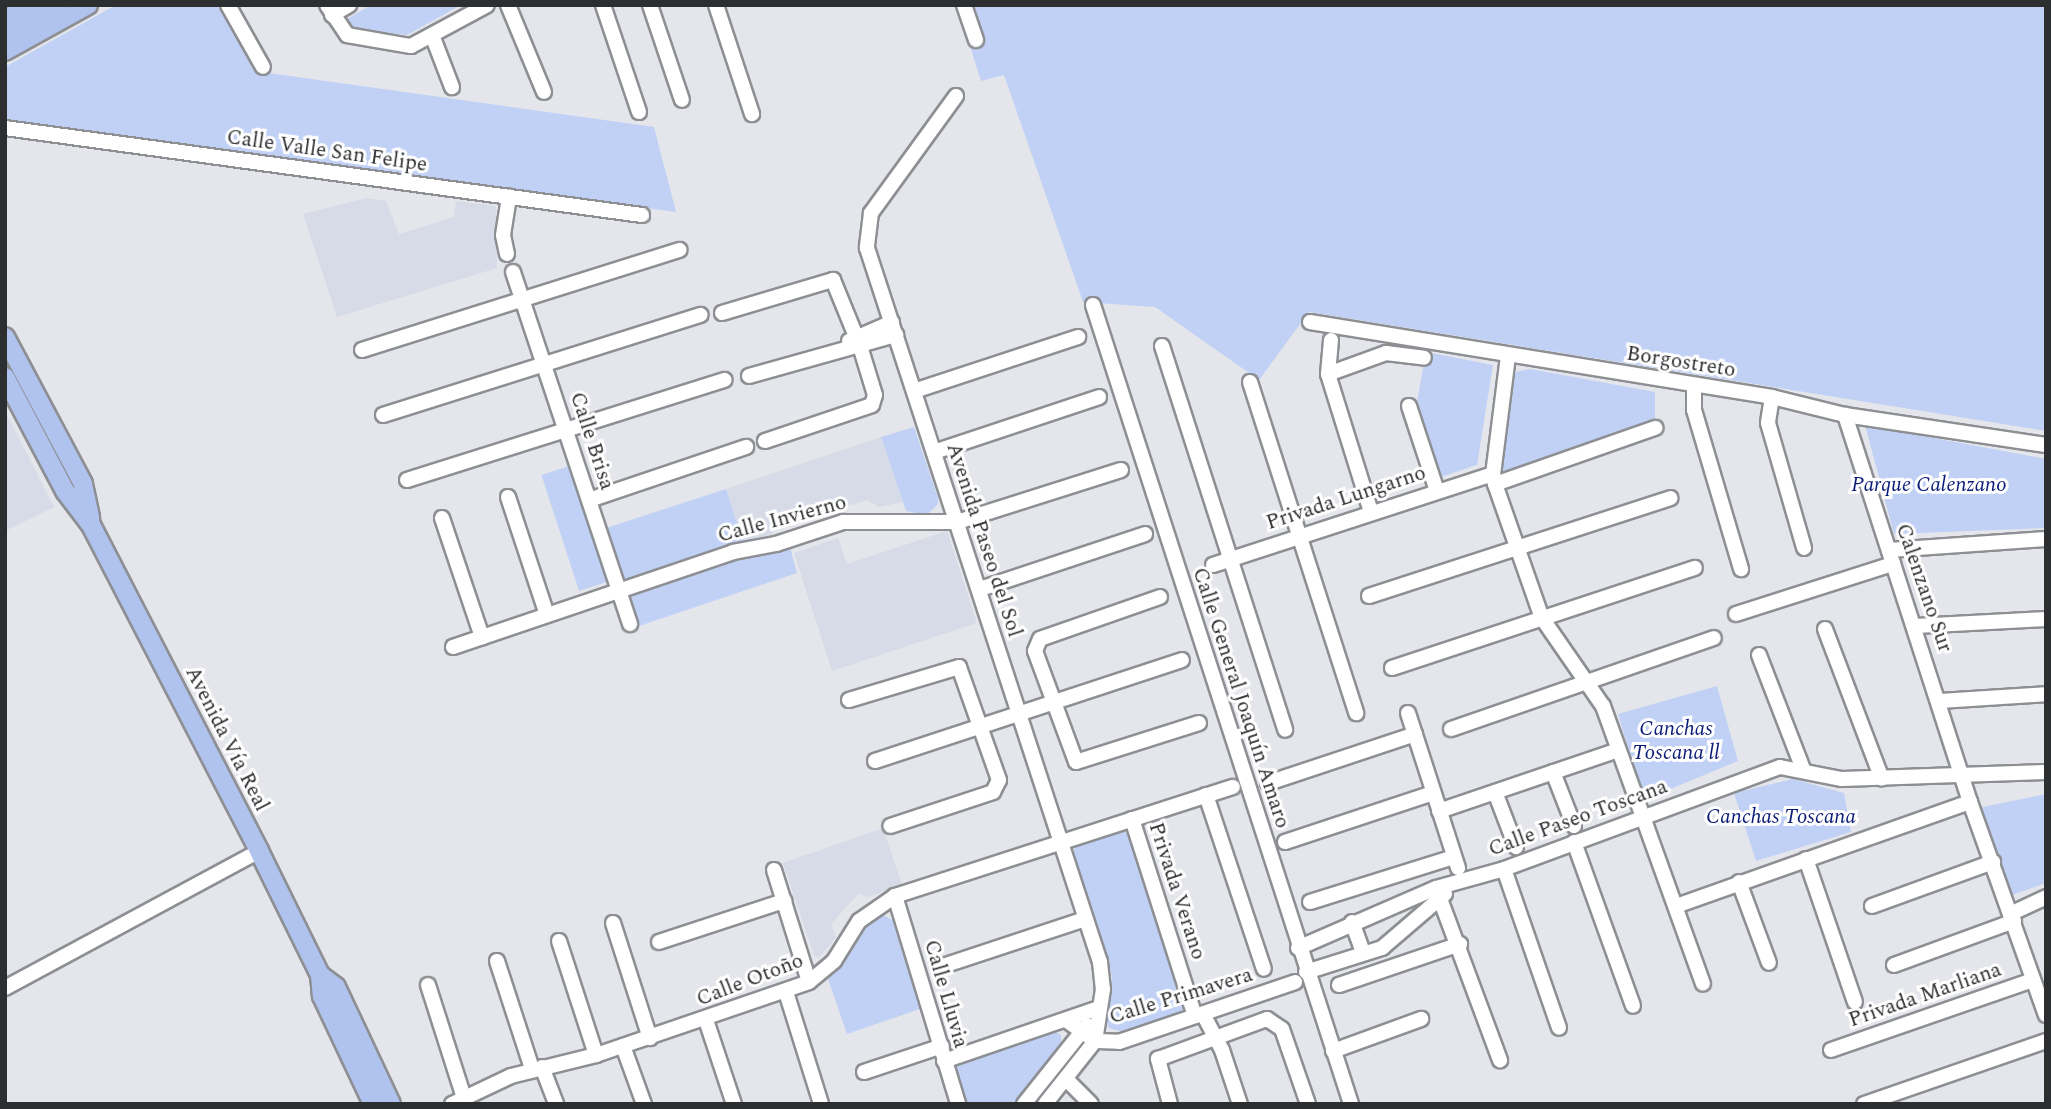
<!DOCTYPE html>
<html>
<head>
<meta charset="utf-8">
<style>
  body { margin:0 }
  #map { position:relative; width:2051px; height:1109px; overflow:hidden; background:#e4e6eb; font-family:Spectral,serif }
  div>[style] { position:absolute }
  .built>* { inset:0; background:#d7dbe7 }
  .green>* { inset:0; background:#c1d1f5; transform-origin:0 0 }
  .roads { filter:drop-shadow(2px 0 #8d8f93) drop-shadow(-2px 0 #8d8f93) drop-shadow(0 2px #8d8f93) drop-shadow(0 -2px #8d8f93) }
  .minor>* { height:14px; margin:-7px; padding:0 7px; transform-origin:7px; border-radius:7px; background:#fff }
  .major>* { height:18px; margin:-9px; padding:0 9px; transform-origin:9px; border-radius:9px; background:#b0c2ee }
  span { translate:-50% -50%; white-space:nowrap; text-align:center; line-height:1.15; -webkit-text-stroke:6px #fff; paint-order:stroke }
  .street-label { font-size:21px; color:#2d2e30 }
  .park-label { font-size:21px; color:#091b77; font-style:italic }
  .frame { position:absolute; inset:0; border:7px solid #2d2e30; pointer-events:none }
</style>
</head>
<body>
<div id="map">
  <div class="built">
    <i style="clip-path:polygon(366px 198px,386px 201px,399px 234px,454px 217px,456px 201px,496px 206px,497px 268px,337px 317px,303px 214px)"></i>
    <i style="clip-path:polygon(5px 411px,54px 507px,5px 531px)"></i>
    <i style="clip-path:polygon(881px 437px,903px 502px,879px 507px,867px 500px,816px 516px,814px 511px,770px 525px,773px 534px,744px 543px,726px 489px)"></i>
    <i style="clip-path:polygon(947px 531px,977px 623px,832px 671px,794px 553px,838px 538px,847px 564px)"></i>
    <i style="clip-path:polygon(883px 828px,902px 885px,868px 897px,858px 894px,831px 924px,836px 937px,819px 958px,814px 955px,783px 863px)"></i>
  </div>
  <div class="green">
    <i style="clip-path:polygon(116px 5px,217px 5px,254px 71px,654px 127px,676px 212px,5px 120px,5px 67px)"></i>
    <i style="clip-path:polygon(371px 5px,461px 5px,407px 35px,352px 28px,347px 19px)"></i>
    <i style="clip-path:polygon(957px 5px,2046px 5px,2046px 431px,1309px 312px,1259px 380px,1155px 307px,1083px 302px,1004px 75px,981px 81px)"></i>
    <i style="clip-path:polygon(1426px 352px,1493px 365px,1477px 465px,1441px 477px,1417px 402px)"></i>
    <i style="clip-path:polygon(1530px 369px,1655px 392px,1655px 422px,1501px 472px,1511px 382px,1516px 372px)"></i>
    <i style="clip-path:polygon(1865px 425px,2046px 459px,2046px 528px,1894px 534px)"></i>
    <i style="clip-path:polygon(914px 427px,938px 498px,938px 504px,927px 515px,906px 511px,881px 437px)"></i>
    <i style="left:569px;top:466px;width:122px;height:29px;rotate:72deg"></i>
    <i style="left:726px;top:489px;width:57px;height:125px;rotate:72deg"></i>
    <i style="clip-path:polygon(790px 547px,797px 573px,639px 626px,628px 596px,733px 560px)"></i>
    <i style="clip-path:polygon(1717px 686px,1738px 761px,1644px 800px,1618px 714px)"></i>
    <i style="clip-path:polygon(1793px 779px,1844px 793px,1851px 832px,1756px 861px,1734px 793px)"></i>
    <i style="clip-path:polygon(2046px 794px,2046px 883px,2009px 896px,1978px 808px)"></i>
    <i style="clip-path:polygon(1123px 831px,1129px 834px,1185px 1012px,1123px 1032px,1109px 1028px,1105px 1018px,1112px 976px,1072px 853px,1076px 846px)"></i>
    <i style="clip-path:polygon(883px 915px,896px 922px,923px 1008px,847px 1034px,828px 979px,868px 924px)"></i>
    <i style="clip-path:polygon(1053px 1030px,1061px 1035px,1061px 1047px,1016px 1104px,966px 1104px,954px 1066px,957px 1062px)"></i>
  </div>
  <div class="roads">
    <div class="minor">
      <i style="left:228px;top:5px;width:71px;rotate:60.6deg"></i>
      <i style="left:327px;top:5px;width:36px;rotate:56deg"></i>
      <i style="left:347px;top:35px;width:65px;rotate:9.8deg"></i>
      <i style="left:411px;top:46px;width:86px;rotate:-28.3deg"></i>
      <i style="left:508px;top:5px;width:94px;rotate:67.5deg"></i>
      <i style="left:603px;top:5px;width:113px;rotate:71.4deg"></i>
      <i style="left:650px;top:5px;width:100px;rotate:71.4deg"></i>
      <i style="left:716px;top:5px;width:115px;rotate:71.7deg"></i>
      <i style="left:964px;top:5px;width:37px;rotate:71deg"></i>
      <i style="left:332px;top:15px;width:20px;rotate:-30deg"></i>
      <i style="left:432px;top:35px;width:56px;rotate:69deg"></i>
      <i style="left:956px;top:96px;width:145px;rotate:126deg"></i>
      <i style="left:871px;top:213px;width:35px;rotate:97deg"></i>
      <i style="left:867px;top:248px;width:751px;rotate:71.93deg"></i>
      <i style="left:1100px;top:962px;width:27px;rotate:84deg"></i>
      <i style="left:1103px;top:989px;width:53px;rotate:98.7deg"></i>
      <i style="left:1095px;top:1041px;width:80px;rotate:128.4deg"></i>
      <i style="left:5px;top:128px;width:643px;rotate:7.78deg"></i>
      <i style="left:507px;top:254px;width:19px;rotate:-102deg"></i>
      <i style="left:503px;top:235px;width:39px;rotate:-81deg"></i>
      <i style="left:513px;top:272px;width:371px;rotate:71.6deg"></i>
      <i style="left:1093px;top:305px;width:840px;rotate:72.1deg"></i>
      <i style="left:722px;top:313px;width:116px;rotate:-16.6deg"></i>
      <i style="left:833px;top:280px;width:71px;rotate:67.8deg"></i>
      <i style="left:860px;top:346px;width:51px;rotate:73deg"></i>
      <i style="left:875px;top:395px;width:10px;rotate:107deg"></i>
      <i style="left:872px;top:405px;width:113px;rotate:161.4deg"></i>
      <i style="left:1310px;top:322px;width:468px;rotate:9.2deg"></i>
      <i style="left:1772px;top:397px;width:75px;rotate:13.9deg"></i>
      <i style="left:1845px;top:415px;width:203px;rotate:8.5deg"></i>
      <i style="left:1331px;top:340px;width:34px;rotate:95deg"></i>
      <i style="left:1328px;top:374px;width:145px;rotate:72.7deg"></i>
      <i style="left:849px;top:341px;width:47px;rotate:-23.8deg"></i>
      <i style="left:1162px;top:346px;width:403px;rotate:72.2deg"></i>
      <i style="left:362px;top:350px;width:333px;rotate:-17.5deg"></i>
      <i style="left:1508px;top:356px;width:119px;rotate:97.2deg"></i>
      <i style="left:1493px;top:474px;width:10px;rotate:79deg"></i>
      <i style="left:1495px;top:484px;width:142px;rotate:70.7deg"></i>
      <i style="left:1542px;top:618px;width:107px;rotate:55.3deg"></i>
      <i style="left:1603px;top:706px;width:295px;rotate:70.2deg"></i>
      <i style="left:1328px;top:374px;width:62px;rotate:-19.9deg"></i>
      <i style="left:1386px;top:353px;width:38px;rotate:7deg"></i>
      <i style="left:749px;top:376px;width:153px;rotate:-15.6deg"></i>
      <i style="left:1250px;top:382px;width:348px;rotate:72.2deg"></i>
      <i style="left:1694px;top:385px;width:25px;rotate:90deg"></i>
      <i style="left:1694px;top:410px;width:166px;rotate:73.5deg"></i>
      <i style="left:914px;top:391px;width:173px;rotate:-18.2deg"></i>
      <i style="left:1772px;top:397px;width:26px;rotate:99deg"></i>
      <i style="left:1768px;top:423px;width:130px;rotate:73.9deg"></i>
      <i style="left:1409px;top:406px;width:89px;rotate:71.8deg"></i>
      <i style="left:383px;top:415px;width:333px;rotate:-17.5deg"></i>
      <i style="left:934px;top:452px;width:174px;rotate:-18.4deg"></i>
      <i style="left:407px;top:480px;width:333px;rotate:-17.5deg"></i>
      <i style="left:1495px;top:484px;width:170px;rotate:-19.3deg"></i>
      <i style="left:508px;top:497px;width:124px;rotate:71.7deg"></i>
      <i style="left:589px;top:500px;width:166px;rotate:-18.7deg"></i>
      <i style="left:442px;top:518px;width:126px;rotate:71.4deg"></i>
      <i style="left:1889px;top:550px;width:157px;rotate:-4deg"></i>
      <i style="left:1213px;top:565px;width:294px;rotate:-18deg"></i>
      <i style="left:980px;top:589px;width:174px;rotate:-18.4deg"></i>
      <i style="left:1369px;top:596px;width:317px;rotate:-18deg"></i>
      <i style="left:1160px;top:597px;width:127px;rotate:160.7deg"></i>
      <i style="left:1040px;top:639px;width:13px;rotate:113deg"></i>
      <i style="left:1035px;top:651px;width:118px;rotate:69.7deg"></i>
      <i style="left:1076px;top:762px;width:129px;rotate:-17.6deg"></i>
      <i style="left:1736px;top:614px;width:165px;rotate:-17.7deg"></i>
      <i style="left:1915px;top:626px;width:131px;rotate:-3.1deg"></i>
      <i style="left:1825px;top:629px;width:160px;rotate:69.2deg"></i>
      <i style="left:453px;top:647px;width:296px;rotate:-18.7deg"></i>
      <i style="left:733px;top:552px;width:44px;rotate:-10.5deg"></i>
      <i style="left:776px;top:544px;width:71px;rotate:-18.2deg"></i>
      <i style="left:843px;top:522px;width:114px"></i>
      <i style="left:957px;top:522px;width:172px;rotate:-17.6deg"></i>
      <i style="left:1759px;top:655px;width:122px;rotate:68.9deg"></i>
      <i style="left:1392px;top:668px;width:319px;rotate:-18.3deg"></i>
      <i style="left:849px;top:700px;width:115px;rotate:-16.7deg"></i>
      <i style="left:959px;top:667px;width:120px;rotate:70.5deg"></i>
      <i style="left:999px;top:780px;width:13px;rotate:117deg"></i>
      <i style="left:993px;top:792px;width:108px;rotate:161.7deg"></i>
      <i style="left:1939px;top:701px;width:107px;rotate:-3.7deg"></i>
      <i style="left:1408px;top:713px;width:163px;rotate:72.1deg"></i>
      <i style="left:1451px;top:729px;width:278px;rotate:-19.1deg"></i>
      <i style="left:875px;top:761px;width:323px;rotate:-18.2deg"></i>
      <i style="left:1553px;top:772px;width:58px;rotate:68.7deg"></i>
      <i style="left:1268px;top:783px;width:155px;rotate:-18.4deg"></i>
      <i style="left:1495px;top:792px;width:59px;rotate:69.1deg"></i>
      <i style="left:1206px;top:795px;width:183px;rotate:71.6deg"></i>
      <i style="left:1970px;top:802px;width:226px;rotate:70.4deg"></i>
      <i style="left:1439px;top:811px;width:189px;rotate:-18.8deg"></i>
      <i style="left:1132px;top:819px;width:207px;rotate:72.3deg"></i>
      <i style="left:1285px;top:842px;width:156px;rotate:-18.3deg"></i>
      <i style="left:1574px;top:842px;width:174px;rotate:70.2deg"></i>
      <i style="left:1806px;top:859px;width:151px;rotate:71.1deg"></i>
      <i style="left:1504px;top:869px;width:168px;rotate:70.9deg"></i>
      <i style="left:774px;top:870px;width:117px;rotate:72.6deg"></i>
      <i style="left:1739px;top:882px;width:86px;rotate:69.7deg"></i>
      <i style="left:1436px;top:888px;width:184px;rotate:69.6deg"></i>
      <i style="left:895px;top:896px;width:217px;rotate:73.1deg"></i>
      <i style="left:1310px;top:902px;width:151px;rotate:-17.4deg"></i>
      <i style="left:1676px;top:906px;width:312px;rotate:-19.5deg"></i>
      <i style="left:1970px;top:802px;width:407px;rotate:-107.9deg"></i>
      <i style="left:1872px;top:906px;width:129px;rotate:-20deg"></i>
      <i style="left:2010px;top:914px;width:40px;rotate:-25deg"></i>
      <i style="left:1352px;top:922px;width:33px;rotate:70deg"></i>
      <i style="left:613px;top:923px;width:121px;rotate:72.2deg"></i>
      <i style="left:559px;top:941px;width:120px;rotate:72deg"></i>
      <i style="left:659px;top:942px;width:132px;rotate:-18.2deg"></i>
      <i style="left:1298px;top:948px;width:150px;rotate:-23.5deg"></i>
      <i style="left:1436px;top:888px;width:71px;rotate:-15.6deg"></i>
      <i style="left:1504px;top:869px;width:294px;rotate:-20.3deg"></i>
      <i style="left:1780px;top:767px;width:63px;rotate:11deg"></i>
      <i style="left:1842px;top:779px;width:204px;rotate:-2deg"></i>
      <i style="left:497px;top:961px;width:114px;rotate:72deg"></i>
      <i style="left:1894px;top:965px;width:128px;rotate:-20.1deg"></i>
      <i style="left:940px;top:967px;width:153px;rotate:-18.3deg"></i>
      <i style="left:1306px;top:972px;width:80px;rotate:-17.5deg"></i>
      <i style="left:1382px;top:948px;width:83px;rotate:-40.6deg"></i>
      <i style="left:428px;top:985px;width:125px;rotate:72.3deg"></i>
      <i style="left:1339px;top:985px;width:128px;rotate:-18.7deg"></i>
      <i style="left:5px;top:988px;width:289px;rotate:-28.3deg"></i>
      <i style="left:786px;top:992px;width:117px;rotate:72.6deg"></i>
      <i style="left:1203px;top:1014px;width:41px;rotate:62.2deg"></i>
      <i style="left:1222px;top:1050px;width:57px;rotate:71.6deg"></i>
      <i style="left:706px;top:1020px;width:89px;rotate:71.6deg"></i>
      <i style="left:1066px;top:1020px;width:36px;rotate:36deg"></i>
      <i style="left:1095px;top:1041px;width:24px;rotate:2deg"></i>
      <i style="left:1119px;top:1042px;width:186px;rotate:-18.8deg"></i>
      <i style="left:623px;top:1046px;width:62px;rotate:70.1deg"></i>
      <i style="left:1831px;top:1050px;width:214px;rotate:-19.1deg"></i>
      <i style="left:1333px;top:1051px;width:94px;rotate:-20deg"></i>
      <i style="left:944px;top:1061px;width:164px;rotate:-18.9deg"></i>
      <i style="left:542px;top:1067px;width:40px;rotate:69deg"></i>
      <i style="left:864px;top:1072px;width:82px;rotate:-18.4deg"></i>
      <i style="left:1066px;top:1079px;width:35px;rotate:45deg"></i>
      <i style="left:452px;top:1104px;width:65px;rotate:-25.4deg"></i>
      <i style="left:511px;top:1076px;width:88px;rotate:-13.9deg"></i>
      <i style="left:596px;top:1055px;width:225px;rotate:-18.9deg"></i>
      <i style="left:809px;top:982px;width:33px;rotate:-40deg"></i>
      <i style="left:834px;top:961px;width:47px;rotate:-58deg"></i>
      <i style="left:859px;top:921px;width:44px;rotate:-34.8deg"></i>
      <i style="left:895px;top:896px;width:355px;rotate:-17.9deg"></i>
      <i style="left:1024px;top:1104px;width:101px;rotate:-51.4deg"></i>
      <i style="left:1170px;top:1104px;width:47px;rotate:-104.9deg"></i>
      <i style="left:1158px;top:1059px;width:116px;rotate:-20.2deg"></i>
      <i style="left:1267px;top:1019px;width:18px;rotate:34deg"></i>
      <i style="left:1282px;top:1029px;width:79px;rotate:70.9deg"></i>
      <i style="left:1864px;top:1104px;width:193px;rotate:-19.1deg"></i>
    </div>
    <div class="major">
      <i style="left:5px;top:19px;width:29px;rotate:-29deg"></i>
      <i style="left:5px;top:34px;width:59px;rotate:-29.6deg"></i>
      <i style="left:5px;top:51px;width:95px;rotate:-29deg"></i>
      <i style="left:5px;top:337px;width:166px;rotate:62deg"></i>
      <i style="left:83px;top:484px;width:35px;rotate:78deg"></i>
      <i style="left:5px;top:377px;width:129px;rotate:62.2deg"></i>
      <i style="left:65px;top:491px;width:43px;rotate:52.6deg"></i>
      <i style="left:91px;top:525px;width:367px;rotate:62.7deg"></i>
      <i style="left:259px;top:851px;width:138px;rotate:63.8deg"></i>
      <i style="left:320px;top:975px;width:21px;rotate:85deg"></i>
      <i style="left:322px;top:996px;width:119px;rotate:64.7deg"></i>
      <i style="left:320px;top:975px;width:20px;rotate:37deg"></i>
      <i style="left:336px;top:987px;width:129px;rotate:64.8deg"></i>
    </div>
  </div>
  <div class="street-label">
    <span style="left:327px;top:151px;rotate:8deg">Calle Valle San Felipe</span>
    <span style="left:1681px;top:362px;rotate:9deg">Borgostreto</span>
    <span style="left:592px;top:441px;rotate:72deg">Calle Brisa</span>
    <span style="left:1346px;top:498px;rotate:-18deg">Privada Lungarno</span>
    <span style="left:782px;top:519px;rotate:-15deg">Calle Invierno</span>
    <span style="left:984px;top:540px;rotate:72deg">Avenida Paseo del Sol</span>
    <span style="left:1924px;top:588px;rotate:71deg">Calenzano Sur</span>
    <span style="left:1241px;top:698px;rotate:72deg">Calle General Joaquín Amaro</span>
    <span style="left:227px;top:739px;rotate:63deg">Avenida Vía Real</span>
    <span style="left:1578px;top:818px;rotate:-20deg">Calle Paseo Toscana</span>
    <span style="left:1177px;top:891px;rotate:72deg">Privada Verano</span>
    <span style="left:750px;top:980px;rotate:-21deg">Calle Otoño</span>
    <span style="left:946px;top:994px;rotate:74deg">Calle Lluvia</span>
    <span style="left:1925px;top:995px;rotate:-19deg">Privada Marliana</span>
    <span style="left:1181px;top:996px;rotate:-17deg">Calle Primavera</span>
  </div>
  <div class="park-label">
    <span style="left:1929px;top:485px">Parque Calenzano</span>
    <span style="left:1676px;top:741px">Canchas<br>Toscana ll</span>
    <span style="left:1781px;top:817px">Canchas Toscana</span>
  </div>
  <div class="frame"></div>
</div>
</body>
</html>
